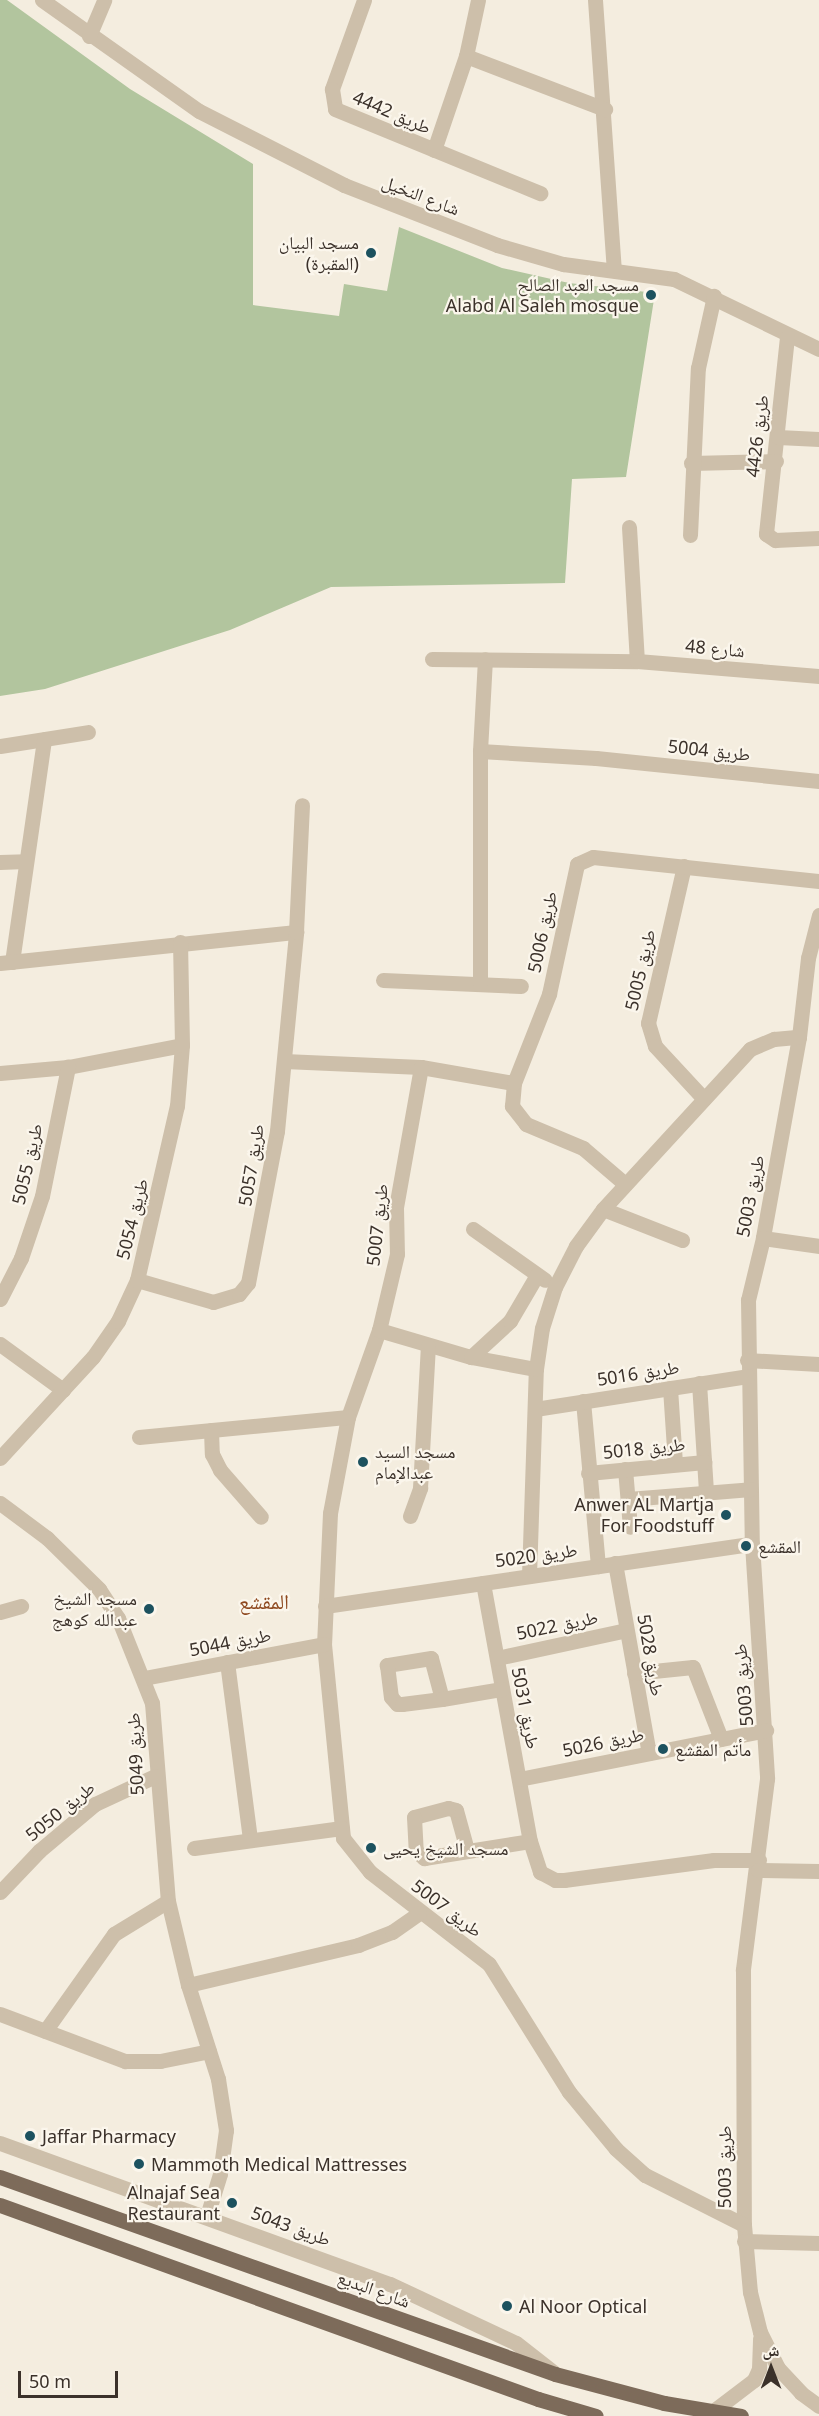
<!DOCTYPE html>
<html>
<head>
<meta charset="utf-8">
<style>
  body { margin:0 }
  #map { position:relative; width:819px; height:2416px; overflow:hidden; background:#f4eddf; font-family:"Noto Sans","Noto Naskh Arabic",sans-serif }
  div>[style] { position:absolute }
  .green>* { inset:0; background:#b2c59e }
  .minor>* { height:15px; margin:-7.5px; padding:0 7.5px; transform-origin:7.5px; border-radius:7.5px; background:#cdbfaa }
  .major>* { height:15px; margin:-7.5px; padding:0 7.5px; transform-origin:7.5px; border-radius:7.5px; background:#7d6b5a }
  .dots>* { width:16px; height:16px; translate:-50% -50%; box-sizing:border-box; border:3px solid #fbf6ec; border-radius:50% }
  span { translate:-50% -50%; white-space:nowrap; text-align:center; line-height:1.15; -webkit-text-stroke:4.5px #fbf6ec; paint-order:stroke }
  .street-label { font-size:18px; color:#3b312a }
  .poi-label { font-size:18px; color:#3b312a }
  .right { translate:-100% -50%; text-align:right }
  .left { translate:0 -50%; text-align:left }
  .quarter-label { font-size:21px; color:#8e481e }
  .north { position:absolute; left:741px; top:2338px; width:60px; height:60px; -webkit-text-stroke:4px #fbf6ec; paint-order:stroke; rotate:0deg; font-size:16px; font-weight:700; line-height:24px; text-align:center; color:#3b312a }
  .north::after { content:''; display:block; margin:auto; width:21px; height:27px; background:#3b312a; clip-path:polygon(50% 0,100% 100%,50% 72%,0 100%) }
  .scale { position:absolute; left:18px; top:2371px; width:100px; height:27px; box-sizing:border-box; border:3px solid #3b312a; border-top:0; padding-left:8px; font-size:18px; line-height:21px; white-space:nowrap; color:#3b312a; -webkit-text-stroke:4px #fbf6ec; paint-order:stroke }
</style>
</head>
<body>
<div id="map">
  <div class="green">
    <i style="clip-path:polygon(0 0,7px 0,130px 89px,253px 164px,253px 305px,339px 316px,344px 284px,387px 291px,399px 227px,502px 268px,569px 283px,655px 293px,626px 477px,572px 479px,565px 583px,331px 587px,230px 630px,45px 689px,0 696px)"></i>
  </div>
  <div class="minor">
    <i style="left:42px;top:0;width:192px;rotate:35.3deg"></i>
    <i style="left:199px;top:111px;width:163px;rotate:27deg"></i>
    <i style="left:344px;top:185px;width:164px;rotate:21.4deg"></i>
    <i style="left:497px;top:245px;width:69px;rotate:16.1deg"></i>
    <i style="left:563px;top:264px;width:112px;rotate:7.7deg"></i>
    <i style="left:674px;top:279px;width:161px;rotate:25.8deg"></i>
    <i style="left:364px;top:0;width:95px;rotate:109.8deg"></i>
    <i style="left:332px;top:89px;width:20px;rotate:81deg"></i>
    <i style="left:335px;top:109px;width:222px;rotate:22.3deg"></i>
    <i style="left:595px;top:0;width:271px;rotate:86deg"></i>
    <i style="left:89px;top:36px;width:39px;rotate:-67deg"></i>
    <i style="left:466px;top:56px;width:149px;rotate:20.9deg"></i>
    <i style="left:434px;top:150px;width:99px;rotate:-71.2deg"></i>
    <i style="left:466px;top:56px;width:57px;rotate:-77.9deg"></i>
    <i style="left:787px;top:337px;width:198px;rotate:96.1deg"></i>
    <i style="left:766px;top:534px;width:11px;rotate:34deg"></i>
    <i style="left:775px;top:540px;width:44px;rotate:-2.6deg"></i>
    <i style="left:778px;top:437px;width:41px;rotate:2.8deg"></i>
    <i style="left:691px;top:463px;width:85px;rotate:-1.3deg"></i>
    <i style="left:629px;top:527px;width:134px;rotate:86.6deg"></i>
    <i style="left:690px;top:535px;width:167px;rotate:-87.3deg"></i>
    <i style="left:698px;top:368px;width:74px;rotate:-77.5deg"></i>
    <i style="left:432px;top:659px;width:205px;rotate:0.6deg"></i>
    <i style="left:637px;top:661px;width:183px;rotate:4.7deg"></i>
    <i style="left:0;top:746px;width:89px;rotate:-9deg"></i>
    <i style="left:480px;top:751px;width:116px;rotate:3.5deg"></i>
    <i style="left:596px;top:758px;width:224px;rotate:5.9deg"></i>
    <i style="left:0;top:862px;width:25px;rotate:-2deg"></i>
    <i style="left:684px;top:866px;width:161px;rotate:102.9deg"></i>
    <i style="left:648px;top:1023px;width:24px;rotate:73deg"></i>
    <i style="left:655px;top:1046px;width:72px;rotate:47.2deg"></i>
    <i style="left:819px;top:915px;width:44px;rotate:104.3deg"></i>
    <i style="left:808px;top:958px;width:80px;rotate:96.5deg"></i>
    <i style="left:799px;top:1037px;width:204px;rotate:100.2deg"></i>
    <i style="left:763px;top:1238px;width:64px;rotate:103.6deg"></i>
    <i style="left:748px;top:1300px;width:244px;rotate:89.1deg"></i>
    <i style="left:752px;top:1544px;width:235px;rotate:86.3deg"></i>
    <i style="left:767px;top:1779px;width:193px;rotate:97.2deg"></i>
    <i style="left:743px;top:1970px;width:255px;rotate:89.8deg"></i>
    <i style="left:744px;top:2225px;width:67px;rotate:84.9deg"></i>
    <i style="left:750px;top:2292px;width:41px;rotate:76deg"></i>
    <i style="left:760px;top:2332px;width:40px;rotate:63.4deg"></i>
    <i style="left:778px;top:2368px;width:34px;rotate:47deg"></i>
    <i style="left:801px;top:2393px;width:22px;rotate:36deg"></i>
    <i style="left:12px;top:962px;width:225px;rotate:-81.8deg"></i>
    <i style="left:0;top:963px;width:298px;rotate:-6deg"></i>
    <i style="left:383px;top:980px;width:138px;rotate:2.5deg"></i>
    <i style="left:480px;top:984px;width:233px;rotate:-90deg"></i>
    <i style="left:480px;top:751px;width:92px;rotate:-86.9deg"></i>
    <i style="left:284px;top:1061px;width:137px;rotate:2.5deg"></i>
    <i style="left:421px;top:1067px;width:94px;rotate:9.8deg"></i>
    <i style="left:421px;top:1067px;width:143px;rotate:100.1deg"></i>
    <i style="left:396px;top:1208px;width:46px;rotate:88.8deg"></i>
    <i style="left:397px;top:1254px;width:78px;rotate:103.3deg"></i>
    <i style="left:379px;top:1330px;width:92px;rotate:109.6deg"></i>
    <i style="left:348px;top:1417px;width:98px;rotate:100.6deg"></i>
    <i style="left:330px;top:1513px;width:131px;rotate:92.6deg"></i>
    <i style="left:324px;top:1644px;width:195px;rotate:84.4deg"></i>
    <i style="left:343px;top:1838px;width:43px;rotate:51.5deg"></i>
    <i style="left:370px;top:1872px;width:150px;rotate:37.7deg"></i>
    <i style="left:489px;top:1964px;width:151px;rotate:58deg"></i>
    <i style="left:569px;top:2092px;width:74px;rotate:50.5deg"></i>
    <i style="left:616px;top:2149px;width:39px;rotate:42deg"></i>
    <i style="left:645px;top:2175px;width:111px;rotate:26.8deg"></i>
    <i style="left:0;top:1073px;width:68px;rotate:-5deg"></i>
    <i style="left:68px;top:1067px;width:116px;rotate:-10.9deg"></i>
    <i style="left:625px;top:1184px;width:55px;rotate:-139.4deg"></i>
    <i style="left:583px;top:1148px;width:62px;rotate:-157.2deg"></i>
    <i style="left:526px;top:1124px;width:23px;rotate:-128deg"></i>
    <i style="left:512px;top:1106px;width:23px;rotate:-85deg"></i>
    <i style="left:514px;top:1083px;width:96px;rotate:-68.5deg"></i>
    <i style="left:549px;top:994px;width:133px;rotate:-77.8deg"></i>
    <i style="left:577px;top:864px;width:17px;rotate:-24deg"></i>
    <i style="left:593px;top:857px;width:227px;rotate:6.1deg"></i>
    <i style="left:603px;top:1209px;width:85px;rotate:21.4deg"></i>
    <i style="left:473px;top:1229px;width:88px;rotate:35.3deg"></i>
    <i style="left:763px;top:1238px;width:57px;rotate:8.1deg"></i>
    <i style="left:137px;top:1280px;width:79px;rotate:16.1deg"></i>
    <i style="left:213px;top:1302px;width:27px;rotate:-17deg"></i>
    <i style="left:239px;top:1294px;width:14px;rotate:-51deg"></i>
    <i style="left:248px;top:1283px;width:155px;rotate:-79.2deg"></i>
    <i style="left:277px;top:1131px;width:200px;rotate:-84.5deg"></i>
    <i style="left:296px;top:932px;width:127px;rotate:-87.3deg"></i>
    <i style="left:0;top:1299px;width:46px;rotate:-62.9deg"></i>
    <i style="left:21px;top:1258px;width:65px;rotate:-71.3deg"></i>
    <i style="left:42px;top:1196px;width:132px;rotate:-78.6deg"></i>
    <i style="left:379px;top:1330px;width:96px;rotate:16.4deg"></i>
    <i style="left:471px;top:1357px;width:66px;rotate:10.5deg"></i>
    <i style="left:0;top:1344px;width:78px;rotate:36.1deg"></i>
    <i style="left:471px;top:1357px;width:53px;rotate:-42.7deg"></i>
    <i style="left:510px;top:1321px;width:53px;rotate:-59.6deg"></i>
    <i style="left:747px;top:1360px;width:72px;rotate:3.2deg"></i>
    <i style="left:699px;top:1383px;width:109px;rotate:86.3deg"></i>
    <i style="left:670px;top:1388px;width:76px;rotate:86.2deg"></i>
    <i style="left:583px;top:1401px;width:166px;rotate:84.8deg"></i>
    <i style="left:535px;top:1409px;width:215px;rotate:-8.8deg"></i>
    <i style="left:211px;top:1430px;width:24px;rotate:88deg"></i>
    <i style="left:212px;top:1454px;width:18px;rotate:63deg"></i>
    <i style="left:220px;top:1470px;width:62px;rotate:48.9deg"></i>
    <i style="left:139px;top:1437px;width:210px;rotate:-5.5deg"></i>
    <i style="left:0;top:1458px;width:137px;rotate:-47.4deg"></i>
    <i style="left:93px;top:1357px;width:44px;rotate:-55.2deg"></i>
    <i style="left:118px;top:1321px;width:45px;rotate:-65.1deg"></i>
    <i style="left:137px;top:1280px;width:179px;rotate:-77.1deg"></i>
    <i style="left:177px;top:1106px;width:61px;rotate:-85.3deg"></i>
    <i style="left:182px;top:1045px;width:103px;rotate:-91.1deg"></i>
    <i style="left:625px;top:1469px;width:58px;rotate:85.1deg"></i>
    <i style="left:588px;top:1473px;width:117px;rotate:-5.4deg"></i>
    <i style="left:628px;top:1499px;width:123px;rotate:-4.6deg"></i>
    <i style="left:0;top:1503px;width:59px;rotate:36.7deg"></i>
    <i style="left:47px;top:1538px;width:73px;rotate:44.4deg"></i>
    <i style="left:99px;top:1589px;width:35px;rotate:57deg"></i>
    <i style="left:118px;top:1618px;width:92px;rotate:68.2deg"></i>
    <i style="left:152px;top:1703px;width:199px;rotate:85.4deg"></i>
    <i style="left:168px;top:1901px;width:86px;rotate:76.6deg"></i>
    <i style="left:188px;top:1985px;width:99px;rotate:72.3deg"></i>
    <i style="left:218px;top:2079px;width:52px;rotate:81.1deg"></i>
    <i style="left:226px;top:2130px;width:44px;rotate:97.8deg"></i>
    <i style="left:220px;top:2174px;width:44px;rotate:107.2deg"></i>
    <i style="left:410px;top:1516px;width:30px;rotate:-70deg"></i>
    <i style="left:420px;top:1488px;width:142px;rotate:-86.8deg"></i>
    <i style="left:615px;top:1563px;width:193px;rotate:79.9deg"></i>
    <i style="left:529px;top:1576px;width:207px;rotate:-88.1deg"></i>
    <i style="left:536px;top:1369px;width:41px;rotate:-81.7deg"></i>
    <i style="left:542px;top:1328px;width:43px;rotate:-72.4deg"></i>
    <i style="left:555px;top:1287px;width:46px;rotate:-62.9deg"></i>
    <i style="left:576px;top:1246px;width:46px;rotate:-53.9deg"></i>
    <i style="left:603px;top:1209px;width:217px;rotate:-47.4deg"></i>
    <i style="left:750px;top:1049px;width:26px;rotate:-23deg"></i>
    <i style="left:774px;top:1039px;width:25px;rotate:-5deg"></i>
    <i style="left:483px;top:1583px;width:262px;rotate:79.7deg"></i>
    <i style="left:530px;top:1841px;width:33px;rotate:72deg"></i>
    <i style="left:540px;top:1872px;width:17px;rotate:28deg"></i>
    <i style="left:555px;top:1880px;width:9px"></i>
    <i style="left:564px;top:1880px;width:151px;rotate:-7.6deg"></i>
    <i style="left:714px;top:1860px;width:45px"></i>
    <i style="left:325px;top:1606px;width:431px;rotate:-8.3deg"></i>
    <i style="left:0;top:1612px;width:22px;rotate:-16deg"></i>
    <i style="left:497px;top:1658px;width:132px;rotate:-12.2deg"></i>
    <i style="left:227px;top:1662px;width:179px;rotate:82.6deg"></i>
    <i style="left:634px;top:1673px;width:59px;rotate:-5.8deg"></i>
    <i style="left:693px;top:1667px;width:77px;rotate:68.7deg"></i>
    <i style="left:144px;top:1678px;width:183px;rotate:-10.7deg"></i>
    <i style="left:442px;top:1699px;width:42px;rotate:-105deg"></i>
    <i style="left:431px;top:1658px;width:45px;rotate:171deg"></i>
    <i style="left:387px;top:1665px;width:32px;rotate:83deg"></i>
    <i style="left:391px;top:1697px;width:9px;rotate:49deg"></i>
    <i style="left:397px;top:1704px;width:5px"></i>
    <i style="left:402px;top:1704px;width:40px;rotate:-7.1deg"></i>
    <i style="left:442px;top:1699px;width:61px;rotate:-9.5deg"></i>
    <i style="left:519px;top:1779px;width:252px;rotate:-11.2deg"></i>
    <i style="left:194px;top:1848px;width:149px;rotate:-7.7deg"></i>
    <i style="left:467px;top:1850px;width:41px;rotate:-105.4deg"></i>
    <i style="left:456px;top:1810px;width:8px;rotate:-166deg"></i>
    <i style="left:448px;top:1808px;width:35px;rotate:165deg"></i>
    <i style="left:414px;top:1817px;width:34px;rotate:87deg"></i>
    <i style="left:416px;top:1851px;width:11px;rotate:41deg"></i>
    <i style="left:424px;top:1858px;width:107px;rotate:-9.1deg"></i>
    <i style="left:758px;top:1870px;width:61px;rotate:0.9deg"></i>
    <i style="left:0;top:1892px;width:57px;rotate:-46.4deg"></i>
    <i style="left:39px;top:1851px;width:73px;rotate:-40deg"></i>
    <i style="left:95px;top:1804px;width:66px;rotate:-25deg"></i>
    <i style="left:188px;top:1985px;width:175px;rotate:-13.2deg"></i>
    <i style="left:358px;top:1945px;width:36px;rotate:-21deg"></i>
    <i style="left:392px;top:1932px;width:33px;rotate:-35deg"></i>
    <i style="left:0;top:2014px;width:134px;rotate:20.6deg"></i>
    <i style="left:125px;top:2061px;width:35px"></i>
    <i style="left:160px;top:2061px;width:50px;rotate:-11.5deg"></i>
    <i style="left:45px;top:2031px;width:119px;rotate:-54.6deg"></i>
    <i style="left:114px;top:1934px;width:63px;rotate:-31.4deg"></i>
    <i style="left:0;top:2143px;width:415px;rotate:19.9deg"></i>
    <i style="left:390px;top:2284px;width:139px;rotate:25.1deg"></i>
    <i style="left:516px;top:2343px;width:47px;rotate:38.1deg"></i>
    <i style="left:744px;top:2241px;width:75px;rotate:1.5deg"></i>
    <i style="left:712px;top:2412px;width:53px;rotate:-37.3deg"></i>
    <i style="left:754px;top:2380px;width:12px;rotate:-66deg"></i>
    <i style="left:759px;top:2369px;width:31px;rotate:-88deg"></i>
  </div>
  <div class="major">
    <i style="left:0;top:2177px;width:589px;rotate:19.54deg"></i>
    <i style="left:555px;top:2374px;width:113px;rotate:14.9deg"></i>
    <i style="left:664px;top:2403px;width:78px;rotate:9.6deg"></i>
    <i style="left:0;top:2205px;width:572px;rotate:19.83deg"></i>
    <i style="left:538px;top:2399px;width:60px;rotate:16.3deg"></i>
  </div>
  <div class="dots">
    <i style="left:371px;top:253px;background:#1d525f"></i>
    <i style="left:651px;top:295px;background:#1d525f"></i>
    <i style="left:363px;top:1462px;background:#1d525f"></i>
    <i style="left:726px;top:1515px;background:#1d525f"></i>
    <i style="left:746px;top:1546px;background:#1d525f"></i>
    <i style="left:149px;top:1609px;background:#1d525f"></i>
    <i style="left:663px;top:1749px;background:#1d525f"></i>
    <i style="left:371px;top:1848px;background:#1d525f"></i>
    <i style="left:30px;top:2136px;background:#1d525f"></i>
    <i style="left:139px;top:2164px;background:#1d525f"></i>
    <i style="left:232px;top:2203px;background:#1d525f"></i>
    <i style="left:507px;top:2306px;background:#1d525f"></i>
  </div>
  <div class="street-label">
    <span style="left:392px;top:112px;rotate:23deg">طريق 4442</span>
    <span style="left:421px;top:195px;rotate:21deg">شارع النخيل</span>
    <span style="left:757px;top:436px;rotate:-83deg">طريق 4426</span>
    <span style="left:715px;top:648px;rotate:5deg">شارع 48</span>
    <span style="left:709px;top:750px;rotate:6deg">طريق 5004</span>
    <span style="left:542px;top:932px;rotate:-78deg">طريق 5006</span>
    <span style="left:640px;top:970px;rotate:-77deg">طريق 5005</span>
    <span style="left:27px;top:1164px;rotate:-77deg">طريق 5055</span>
    <span style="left:251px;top:1165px;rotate:-81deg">طريق 5057</span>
    <span style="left:750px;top:1196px;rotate:-79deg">طريق 5003</span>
    <span style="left:132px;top:1219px;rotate:-76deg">طريق 5054</span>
    <span style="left:377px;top:1225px;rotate:-84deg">طريق 5007</span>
    <span style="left:638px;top:1373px;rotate:-9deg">طريق 5016</span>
    <span style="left:644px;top:1448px;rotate:-6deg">طريق 5018</span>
    <span style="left:536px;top:1555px;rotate:-8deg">طريق 5020</span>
    <span style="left:557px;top:1625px;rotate:-12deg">طريق 5022</span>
    <span style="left:230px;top:1642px;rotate:-11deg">طريق 5044</span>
    <span style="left:651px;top:1655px;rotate:80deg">طريق 5028</span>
    <span style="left:743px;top:1685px;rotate:-95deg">طريق 5003</span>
    <span style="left:526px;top:1708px;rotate:79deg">طريق 5031</span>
    <span style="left:603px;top:1742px;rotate:-12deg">طريق 5026</span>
    <span style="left:135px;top:1754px;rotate:-93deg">طريق 5049</span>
    <span style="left:60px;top:1811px;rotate:-39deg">طريق 5050</span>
    <span style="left:447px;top:1908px;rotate:37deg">طريق 5007</span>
    <span style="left:724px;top:2167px;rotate:-90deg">طريق 5003</span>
    <span style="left:291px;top:2226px;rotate:20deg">طريق 5043</span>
    <span style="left:374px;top:2289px;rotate:20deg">شارع البديع</span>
  </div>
  <div class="poi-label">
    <span class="right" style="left:359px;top:253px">مسجد البيان<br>(المقبرة)</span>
    <span class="right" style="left:639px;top:295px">مسجد العبد الصالح<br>Alabd Al Saleh mosque</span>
    <span class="left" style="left:375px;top:1462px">مسجد السيد<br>عبدالإمام</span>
    <span class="right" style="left:714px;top:1515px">Anwer AL Martja<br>For Foodstuff</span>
    <span class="left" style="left:758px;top:1546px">المقشع</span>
    <span class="right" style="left:137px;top:1609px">مسجد الشيخ<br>عبدالله كوهج</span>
    <span class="left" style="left:675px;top:1749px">مأتم المقشع</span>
    <span class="left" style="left:383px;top:1848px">مسجد الشيخ يحيى</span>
    <span class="left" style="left:42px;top:2136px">Jaffar Pharmacy</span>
    <span class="left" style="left:151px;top:2164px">Mammoth Medical Mattresses</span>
    <span class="right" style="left:220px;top:2203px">Alnajaf Sea<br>Restaurant</span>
    <span class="left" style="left:519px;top:2306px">Al Noor Optical</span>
  </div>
  <div class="quarter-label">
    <span style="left:264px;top:1601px">المقشع</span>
  </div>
  <div class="north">ش</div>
  <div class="scale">50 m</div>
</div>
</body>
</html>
